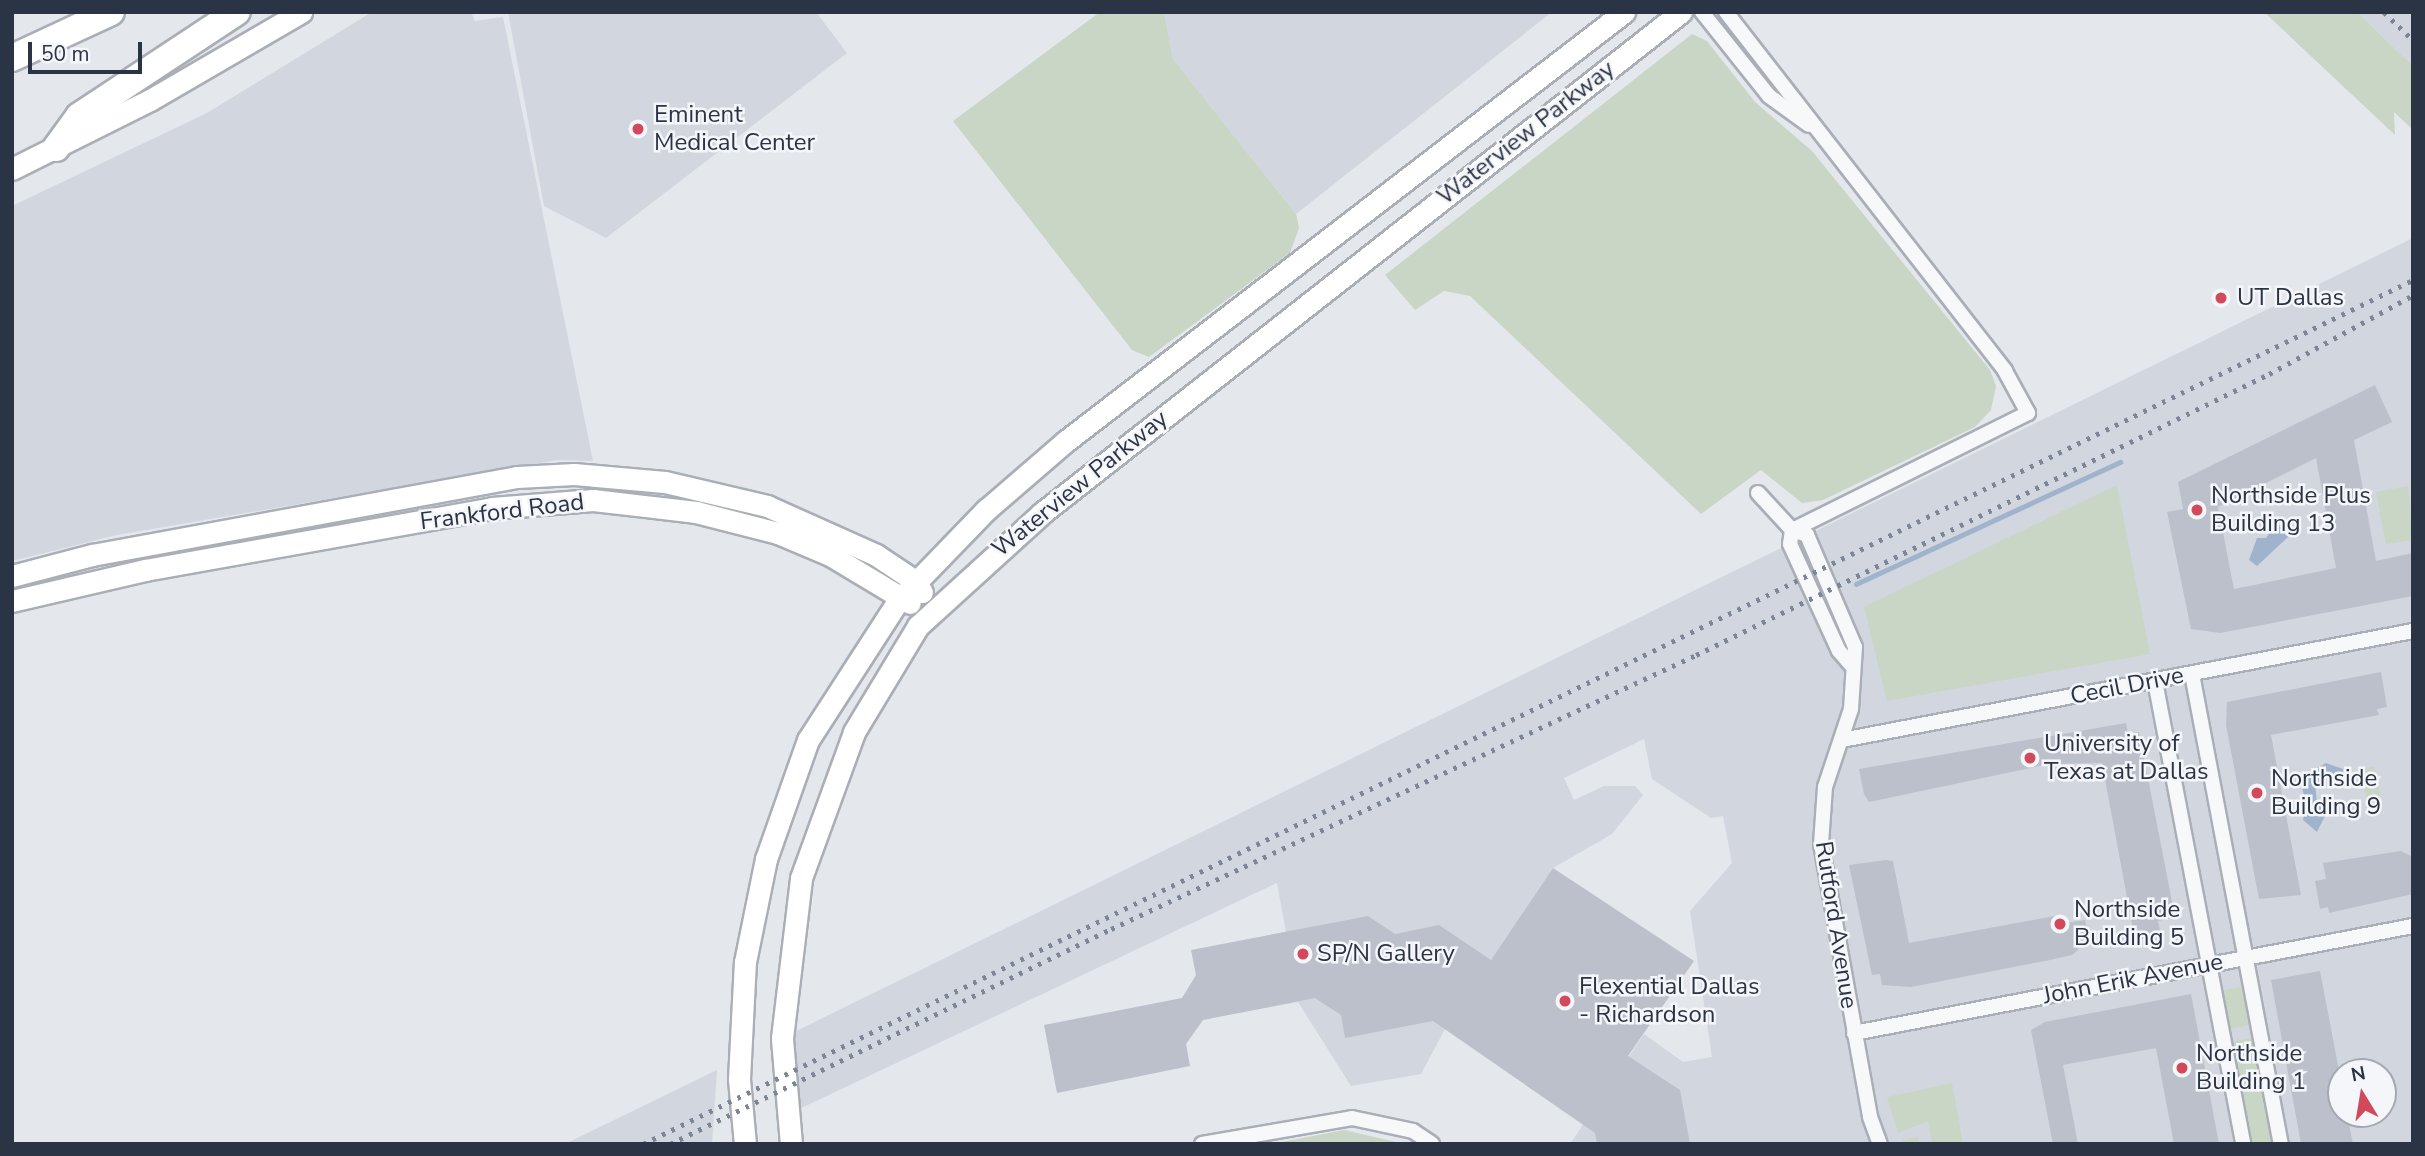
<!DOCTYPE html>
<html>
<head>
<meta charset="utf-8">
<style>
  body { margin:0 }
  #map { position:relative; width:2425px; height:1156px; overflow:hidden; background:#e4e7ec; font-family:"Nunito Sans",sans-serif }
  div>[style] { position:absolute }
  .built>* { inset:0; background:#d2d6de }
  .green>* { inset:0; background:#c9d6c5; transform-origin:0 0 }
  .water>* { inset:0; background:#9fb4cc }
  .stream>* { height:4.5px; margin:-2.25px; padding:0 2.25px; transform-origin:2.25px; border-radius:2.25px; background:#9fb4cc }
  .building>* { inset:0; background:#bbc0ca }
  .roads { filter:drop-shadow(2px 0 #a9aeb7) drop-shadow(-2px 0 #a9aeb7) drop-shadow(0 2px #a9aeb7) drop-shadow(0 -2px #a9aeb7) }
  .minor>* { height:14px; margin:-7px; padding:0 7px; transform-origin:7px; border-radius:7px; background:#f7f8fa }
  .secondary>* { height:21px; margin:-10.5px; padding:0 10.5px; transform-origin:10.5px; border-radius:10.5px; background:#fff }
  .motorway>* { height:26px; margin:-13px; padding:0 13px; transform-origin:13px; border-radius:13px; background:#fff }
  .rail>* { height:4.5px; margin-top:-2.25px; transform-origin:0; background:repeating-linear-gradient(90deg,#7d8696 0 3.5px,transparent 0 10.5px) }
  .dots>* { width:19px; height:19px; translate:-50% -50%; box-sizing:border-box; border:4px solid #f4f6f9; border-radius:50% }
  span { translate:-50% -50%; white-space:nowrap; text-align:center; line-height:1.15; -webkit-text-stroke:5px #f4f6f9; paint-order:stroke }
  .poi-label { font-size:24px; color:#2b3445 }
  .left { translate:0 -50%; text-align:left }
  .street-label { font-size:24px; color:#2b3445 }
  .frame { position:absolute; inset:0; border:14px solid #2b3445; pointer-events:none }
  .north { position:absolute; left:2327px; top:1058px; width:70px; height:70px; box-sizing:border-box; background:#f4f6f9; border:2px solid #a4a8b1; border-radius:50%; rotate:349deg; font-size:19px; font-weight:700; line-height:28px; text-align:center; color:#2b3445 }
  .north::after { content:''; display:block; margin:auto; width:24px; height:32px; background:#d1495b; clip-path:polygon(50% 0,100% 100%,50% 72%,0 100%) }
  .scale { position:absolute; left:28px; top:42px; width:114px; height:32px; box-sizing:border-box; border:4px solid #2b3445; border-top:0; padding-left:9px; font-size:21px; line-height:24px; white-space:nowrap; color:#2b3445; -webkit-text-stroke:5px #f4f6f9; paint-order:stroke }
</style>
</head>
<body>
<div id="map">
  <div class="built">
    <i style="clip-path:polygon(372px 12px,471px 12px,475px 21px,503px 17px,593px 461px,557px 460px,117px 535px,12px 561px,12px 206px,207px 113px)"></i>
    <i style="clip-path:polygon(508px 12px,816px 12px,847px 53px,606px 238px,544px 206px)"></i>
    <i style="clip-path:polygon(1164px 12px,1552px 12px,1296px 214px,1173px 59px)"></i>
    <i style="clip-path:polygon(2357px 12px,2413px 12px,2413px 66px)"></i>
    <i style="clip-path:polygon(evenodd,2413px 238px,2413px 1144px,1570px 1144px,1644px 1034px,1683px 1062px,1712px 1057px,1690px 911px,1732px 863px,1723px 816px,1711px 818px,1652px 779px,1644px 739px,1564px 778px,1574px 800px,1604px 786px,1635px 786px,1643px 795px,1612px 834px,1553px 868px,1445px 1029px,1421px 1074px,1351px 1086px,1298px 1002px,1233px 1014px,1220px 945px,1286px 932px,1277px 883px,797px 1110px,794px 1032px,2413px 238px,2341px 1072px,2383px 1072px,2383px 1114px,2341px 1114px,2341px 1072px)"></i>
    <i style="clip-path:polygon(717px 1070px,712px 1144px,565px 1144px)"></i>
  </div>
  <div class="green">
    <i style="clip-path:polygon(1100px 12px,1164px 12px,1173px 59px,1296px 214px,1299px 228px,1290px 253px,1149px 357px,1132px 350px,953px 121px)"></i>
    <i style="clip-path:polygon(2264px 12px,2357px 12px,2413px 66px,2413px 130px,2394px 112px,2395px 135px)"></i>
    <i style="clip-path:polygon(1692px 34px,1707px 41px,1755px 102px,1812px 151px,1990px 370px,1996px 386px,1991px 410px,1975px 427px,1823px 500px,1802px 503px,1761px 470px,1701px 514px,1470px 296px,1444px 291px,1415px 310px,1385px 275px)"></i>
    <i style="clip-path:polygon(2117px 485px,2150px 654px,1887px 701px,1864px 607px)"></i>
    <i style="clip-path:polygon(2408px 486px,2413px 540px,2386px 544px,2376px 492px)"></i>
    <i style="left:2374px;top:766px;width:30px;height:14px;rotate:78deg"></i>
    <i style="left:2242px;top:987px;width:39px;height:22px;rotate:80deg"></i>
    <i style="left:2252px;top:1038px;width:108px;height:22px;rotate:79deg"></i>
    <i style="clip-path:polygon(1952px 1083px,1963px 1144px,1905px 1144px,1902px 1140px,1918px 1137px,1919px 1143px,1932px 1141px,1928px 1121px,1898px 1133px,1887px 1097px)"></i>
    <i style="clip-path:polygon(1344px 1130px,1405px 1144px,1272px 1144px)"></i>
  </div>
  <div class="water">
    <i style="clip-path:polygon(2276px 523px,2290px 535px,2257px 566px,2249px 560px,2257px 538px,2266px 538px)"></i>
    <i style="clip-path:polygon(2326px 763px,2343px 769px,2342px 777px,2327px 777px,2315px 784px,2317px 803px,2327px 812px,2317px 832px,2303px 820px,2307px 804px,2299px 779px)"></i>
  </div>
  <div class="stream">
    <i style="left:1856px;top:584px;width:291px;rotate:-24.8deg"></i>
  </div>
  <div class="building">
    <i style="clip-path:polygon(evenodd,2375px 385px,2392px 422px,2354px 440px,2376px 561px,2413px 553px,2413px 596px,2220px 633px,2191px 629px,2167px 512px,2183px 509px,2178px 482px,2375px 385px,2316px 458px,2336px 568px,2234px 589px,2218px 507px,2316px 458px)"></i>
    <i style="clip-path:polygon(2381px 672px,2387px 707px,2377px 709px,2379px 715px,2271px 735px,2301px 895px,2259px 899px,2226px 725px,2227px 702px)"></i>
    <i style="clip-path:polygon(2126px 723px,2128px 734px,2139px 732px,2175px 917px,2158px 921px,2161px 936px,2135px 940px,2102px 763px,2049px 764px,1869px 802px,1864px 794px,1859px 769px)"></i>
    <i style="clip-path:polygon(2401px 851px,2413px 857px,2413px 894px,2329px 913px,2328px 907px,2320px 909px,2315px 881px,2326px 879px,2323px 863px)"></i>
    <i style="clip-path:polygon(1886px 860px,1893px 861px,1909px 943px,2060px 915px,2066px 923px,2085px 920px,2089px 939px,2076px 941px,2078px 950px,2072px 955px,2050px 960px,1911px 987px,1882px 985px,1880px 974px,1872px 975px,1849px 865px)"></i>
    <i style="clip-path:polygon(1553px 868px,1694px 961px,1628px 1056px,1680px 1090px,1690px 1144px,1597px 1144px,1595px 1133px,1433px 1021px,1345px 1038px,1341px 1015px,1315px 998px,1203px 1020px,1186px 1044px,1190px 1066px,1057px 1093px,1044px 1025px,1182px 998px,1196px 975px,1191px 950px,1368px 916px,1395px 934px,1439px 925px,1491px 960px)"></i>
    <i style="clip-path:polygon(2320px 971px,2341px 1081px,2341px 1114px,2347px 1114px,2353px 1144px,2301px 1144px,2271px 980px)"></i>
    <i style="clip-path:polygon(2191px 994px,2219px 1144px,2174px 1144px,2156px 1048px,2063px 1065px,2078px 1144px,2053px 1144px,2031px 1030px,2045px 1022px)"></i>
  </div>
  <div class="roads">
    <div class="minor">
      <i style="left:1702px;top:12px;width:107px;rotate:51.4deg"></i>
      <i style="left:1769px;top:96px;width:49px;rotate:35.9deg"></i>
      <i style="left:1726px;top:12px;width:455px;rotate:52.1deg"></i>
      <i style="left:2005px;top:371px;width:48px;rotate:61.3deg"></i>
      <i style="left:2028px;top:413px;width:263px;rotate:153.6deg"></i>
      <i style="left:1758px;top:493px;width:50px;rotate:47.4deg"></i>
      <i style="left:1792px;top:530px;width:16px;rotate:18deg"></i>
      <i style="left:1807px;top:535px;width:122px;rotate:66.8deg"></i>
      <i style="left:1855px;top:647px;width:62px;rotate:93.7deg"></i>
      <i style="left:1851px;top:709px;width:82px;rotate:108.4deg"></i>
      <i style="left:1825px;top:787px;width:57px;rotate:94deg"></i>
      <i style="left:1821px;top:844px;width:277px;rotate:79.8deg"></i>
      <i style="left:1870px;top:1117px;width:29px;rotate:70deg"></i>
      <i style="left:1792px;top:530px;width:14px;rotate:98deg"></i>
      <i style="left:1790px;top:544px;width:118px;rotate:65.4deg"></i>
      <i style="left:1839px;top:651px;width:18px;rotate:49deg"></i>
      <i style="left:2192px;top:674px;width:478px;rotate:79.3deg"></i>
      <i style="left:2155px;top:681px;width:471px;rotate:79.2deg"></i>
      <i style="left:1842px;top:740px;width:581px;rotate:-10.81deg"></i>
      <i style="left:1854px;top:1033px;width:569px;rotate:-10.84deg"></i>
      <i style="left:1202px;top:1144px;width:152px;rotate:-9.8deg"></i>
      <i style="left:1352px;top:1118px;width:62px;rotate:12deg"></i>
      <i style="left:1413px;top:1131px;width:23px;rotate:34deg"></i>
    </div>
    <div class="secondary">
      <i style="left:12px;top:169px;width:154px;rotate:-26.6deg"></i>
      <i style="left:150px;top:100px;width:175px;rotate:-30.2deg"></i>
      <i style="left:12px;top:576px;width:83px;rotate:-14.7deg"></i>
      <i style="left:92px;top:555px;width:432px;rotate:-10.4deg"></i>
      <i style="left:517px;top:477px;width:57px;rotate:-3deg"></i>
      <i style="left:574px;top:474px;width:91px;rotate:5deg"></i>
      <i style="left:665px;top:482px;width:105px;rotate:13.2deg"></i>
      <i style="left:767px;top:506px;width:120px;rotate:24.2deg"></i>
      <i style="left:876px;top:555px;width:47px;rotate:33.7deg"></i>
      <i style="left:915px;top:581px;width:13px;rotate:58deg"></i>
      <i style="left:12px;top:601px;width:137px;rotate:-13.1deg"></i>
      <i style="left:145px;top:570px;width:352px;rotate:-10.1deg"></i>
      <i style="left:492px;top:508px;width:101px;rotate:-4.5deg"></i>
      <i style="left:593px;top:500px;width:104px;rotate:6.6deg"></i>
      <i style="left:696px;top:512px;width:85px;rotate:14.4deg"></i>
      <i style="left:778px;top:533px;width:56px;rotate:22.9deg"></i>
      <i style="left:830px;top:555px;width:93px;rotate:31deg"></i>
      <i style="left:745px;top:1144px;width:65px;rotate:-95.3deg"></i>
      <i style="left:739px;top:1079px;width:117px;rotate:-87.1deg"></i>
      <i style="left:745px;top:962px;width:105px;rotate:-78.5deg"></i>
      <i style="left:766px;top:859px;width:126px;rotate:-70.6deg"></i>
      <i style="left:808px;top:740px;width:166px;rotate:-57.1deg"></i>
      <i style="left:898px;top:601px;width:127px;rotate:-46deg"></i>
      <i style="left:986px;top:510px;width:106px;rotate:-40.8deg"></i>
      <i style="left:1066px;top:441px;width:704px;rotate:-37.55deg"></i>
      <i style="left:791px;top:1144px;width:106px;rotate:-94.9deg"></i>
      <i style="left:782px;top:1038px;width:161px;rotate:-83.2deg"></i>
      <i style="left:801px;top:878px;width:155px;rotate:-70deg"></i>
      <i style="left:854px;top:732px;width:124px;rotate:-58.9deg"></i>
      <i style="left:918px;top:626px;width:168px;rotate:-42.3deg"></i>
      <i style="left:1042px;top:513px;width:812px;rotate:-38.1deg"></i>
    </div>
    <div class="motorway">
      <i style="left:12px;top:58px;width:109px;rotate:-24.9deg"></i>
      <i style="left:56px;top:148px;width:39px;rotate:-54deg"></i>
      <i style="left:79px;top:116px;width:189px;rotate:-33.4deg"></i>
    </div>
  </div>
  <div class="rail">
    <i style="left:2384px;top:12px;width:40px;rotate:44deg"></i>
    <i style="left:643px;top:1144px;width:1970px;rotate:-26.02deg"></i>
    <i style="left:670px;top:1144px;width:491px;rotate:-26deg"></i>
    <i style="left:1111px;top:929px;width:646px;rotate:-25.1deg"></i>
    <i style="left:1696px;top:655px;width:638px;rotate:-26.12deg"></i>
    <i style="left:2269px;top:374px;width:164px;rotate:-28.7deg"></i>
  </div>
  <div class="dots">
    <i style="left:638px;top:129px;background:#d1495b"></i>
    <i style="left:2221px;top:298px;background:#d1495b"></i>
    <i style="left:2197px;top:510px;background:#d1495b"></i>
    <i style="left:2030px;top:758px;background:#d1495b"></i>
    <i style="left:2257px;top:793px;background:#d1495b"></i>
    <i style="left:2060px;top:924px;background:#d1495b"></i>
    <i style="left:1303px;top:954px;background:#d1495b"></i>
    <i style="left:1565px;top:1001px;background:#d1495b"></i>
    <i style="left:2182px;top:1068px;background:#d1495b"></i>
  </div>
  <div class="poi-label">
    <span class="left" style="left:654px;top:129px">Eminent<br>Medical Center</span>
    <span class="left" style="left:2237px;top:298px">UT Dallas</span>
    <span class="left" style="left:2211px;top:510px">Northside Plus<br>Building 13</span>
    <span class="left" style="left:2044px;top:758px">University of<br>Texas at Dallas</span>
    <span class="left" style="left:2271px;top:793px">Northside<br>Building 9</span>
    <span class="left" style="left:2074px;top:924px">Northside<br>Building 5</span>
    <span class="left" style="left:1317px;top:954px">SP/N Gallery</span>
    <span class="left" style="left:1579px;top:1001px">Flexential Dallas<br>- Richardson</span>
    <span class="left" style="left:2196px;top:1068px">Northside<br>Building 1</span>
  </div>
  <div class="street-label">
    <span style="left:1526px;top:133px;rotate:-38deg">Waterview Parkway</span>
    <span style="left:1080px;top:484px;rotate:-39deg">Waterview Parkway</span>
    <span style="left:502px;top:512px;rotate:-7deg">Frankford Road</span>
    <span style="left:2127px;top:686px;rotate:-11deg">Cecil Drive</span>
    <span style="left:1836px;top:925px;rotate:81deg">Rutford Avenue</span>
    <span style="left:2133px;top:979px;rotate:-11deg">John Erik Avenue</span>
  </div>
  <div class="frame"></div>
  <div class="north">N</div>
  <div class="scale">50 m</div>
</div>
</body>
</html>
